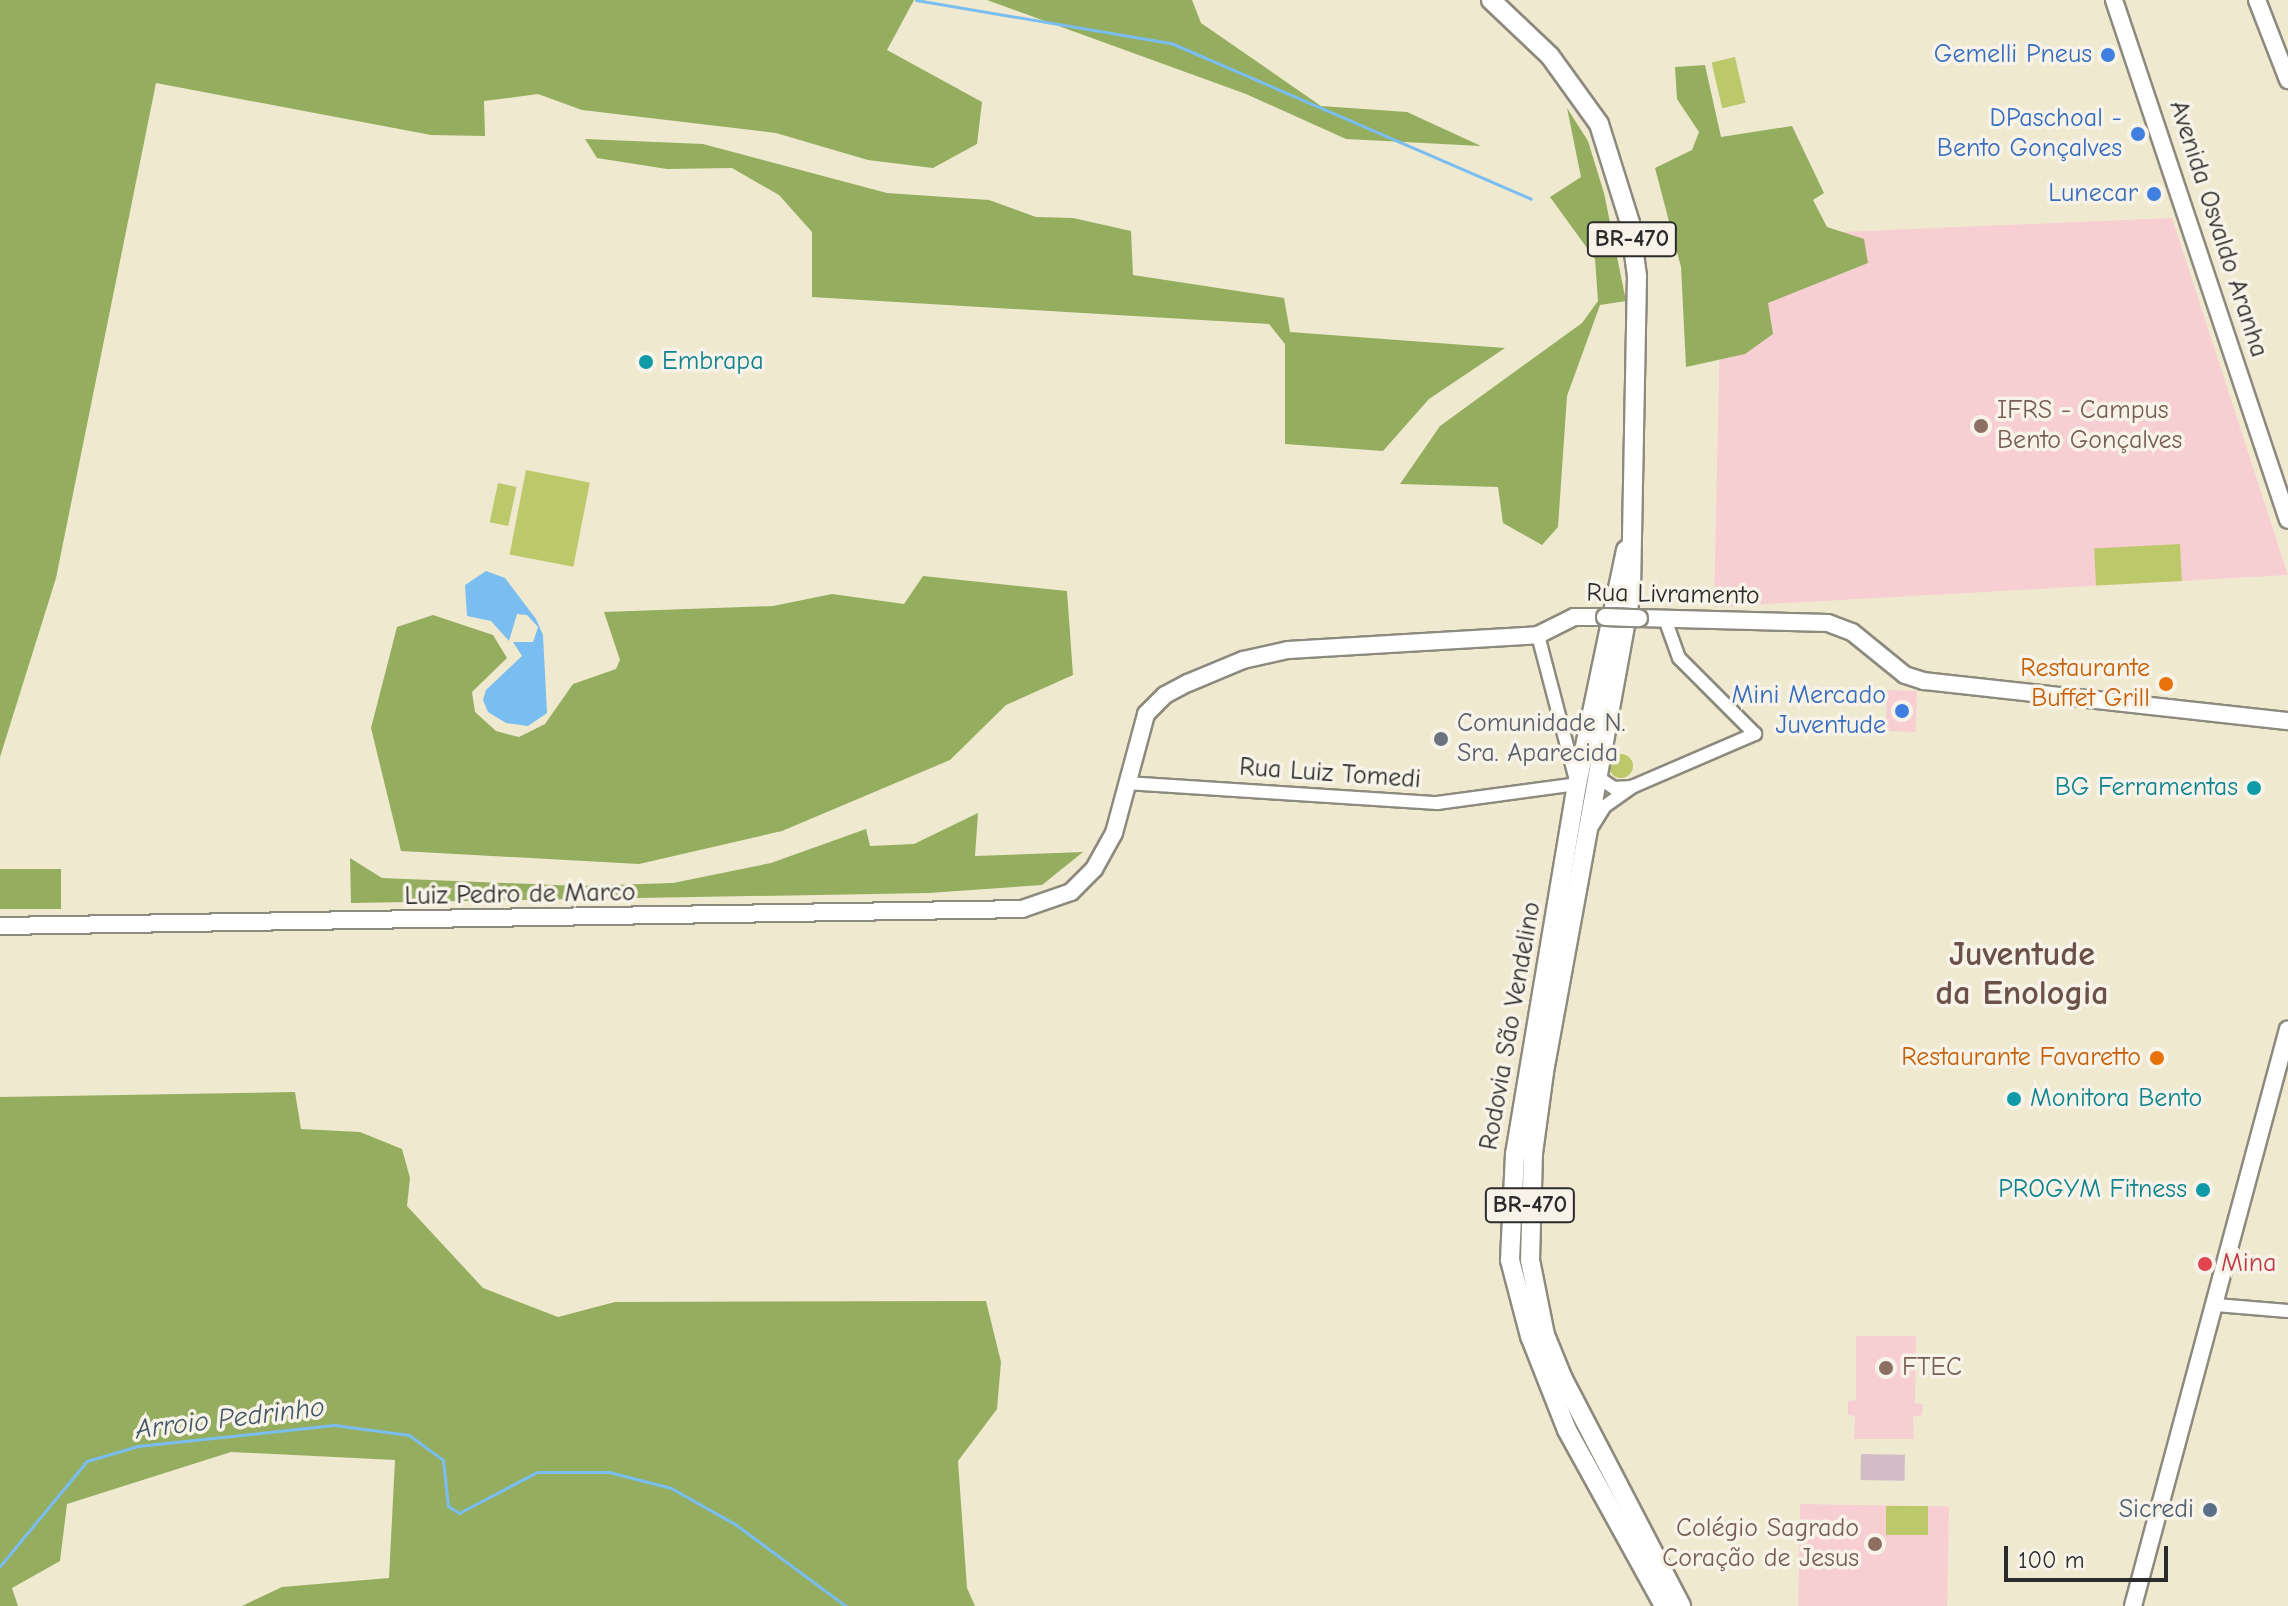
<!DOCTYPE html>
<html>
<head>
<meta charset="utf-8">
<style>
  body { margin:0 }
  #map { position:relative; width:2288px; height:1606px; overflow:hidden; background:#efe9d0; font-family:"Comic Neue",sans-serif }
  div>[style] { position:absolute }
  .built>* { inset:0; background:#f7cfd2; transform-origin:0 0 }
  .industrial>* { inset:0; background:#d2bdc6; transform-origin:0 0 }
  .green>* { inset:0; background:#bcc96b; transform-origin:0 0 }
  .round { border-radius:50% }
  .forest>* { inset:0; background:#95ad5f; transform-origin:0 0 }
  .water>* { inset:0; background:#7abdf0 }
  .stream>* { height:3px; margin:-1.5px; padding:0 1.5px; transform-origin:1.5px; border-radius:1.5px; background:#7abdf0 }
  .roads { filter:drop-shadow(2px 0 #8d8a7e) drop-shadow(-2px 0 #8d8a7e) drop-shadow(0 2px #8d8a7e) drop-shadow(0 -2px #8d8a7e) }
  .minor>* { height:12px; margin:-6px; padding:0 6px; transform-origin:6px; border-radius:6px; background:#fff }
  .major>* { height:16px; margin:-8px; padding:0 8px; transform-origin:8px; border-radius:8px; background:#fff }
  .highway>* { height:18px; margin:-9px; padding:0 9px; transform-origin:9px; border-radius:9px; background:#fff }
  .bridges { filter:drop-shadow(2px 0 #8d8a7e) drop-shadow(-2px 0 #8d8a7e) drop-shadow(0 2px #8d8a7e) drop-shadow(0 -2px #8d8a7e) }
  .major-bridge>* { height:16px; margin:-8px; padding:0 8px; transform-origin:8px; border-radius:8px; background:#fff }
  .dots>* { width:22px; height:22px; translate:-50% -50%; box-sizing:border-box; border:4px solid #f7f3e8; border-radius:50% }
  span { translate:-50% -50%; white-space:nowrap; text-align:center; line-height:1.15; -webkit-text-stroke:7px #f7f3e8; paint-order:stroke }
  .shield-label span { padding:2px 6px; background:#f7f3e8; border:2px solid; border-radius:6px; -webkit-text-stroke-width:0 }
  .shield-label { font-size:24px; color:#2b2b2b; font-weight:700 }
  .shop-label { font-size:26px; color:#366cbe }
  .right { translate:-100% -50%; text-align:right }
  .street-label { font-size:26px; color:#2b2b2b }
  .culture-label { font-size:26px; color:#0d838f }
  .left { translate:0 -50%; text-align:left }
  .education-label { font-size:26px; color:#785e54 }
  .food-label { font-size:26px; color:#c56008 }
  .worship-label { font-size:26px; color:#5b616d }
  .health-label { font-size:26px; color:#be3a42 }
  .service-label { font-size:26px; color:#4e5e75 }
  .water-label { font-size:28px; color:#435766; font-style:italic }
  .district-label { font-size:34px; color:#6b5148; font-weight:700 }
  .scale { position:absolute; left:2004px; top:1546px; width:164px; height:36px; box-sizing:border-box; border:4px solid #2b2b2b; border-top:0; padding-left:10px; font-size:24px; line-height:28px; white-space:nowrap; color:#2b2b2b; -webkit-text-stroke:6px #f7f3e8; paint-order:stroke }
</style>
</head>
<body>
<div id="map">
  <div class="built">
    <i style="clip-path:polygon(2172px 218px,2288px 575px,1714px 607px,1722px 237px)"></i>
    <i style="left:1887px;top:690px;width:30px;height:41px;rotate:2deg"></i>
    <i style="clip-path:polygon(1856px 1336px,1916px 1336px,1915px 1403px,1923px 1404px,1922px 1415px,1913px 1417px,1914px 1439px,1854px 1439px,1855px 1416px,1848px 1415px,1848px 1401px,1856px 1400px)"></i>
    <i style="left:1800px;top:1504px;width:149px;height:102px;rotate:1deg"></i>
  </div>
  <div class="industrial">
    <i style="left:1861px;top:1454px;width:44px;height:26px;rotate:1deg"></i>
  </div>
  <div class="green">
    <i style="left:1735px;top:57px;width:47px;height:24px;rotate:77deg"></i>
    <i style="left:526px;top:470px;width:65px;height:86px;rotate:11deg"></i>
    <i style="left:498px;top:483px;width:19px;height:40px;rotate:12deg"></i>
    <i style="left:2180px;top:544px;width:37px;height:86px;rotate:87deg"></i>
    <i class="round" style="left:1609px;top:754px;width:24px;height:24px"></i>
    <i style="left:1886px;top:1506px;width:42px;height:29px"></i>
  </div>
  <div class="forest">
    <i style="clip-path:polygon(0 0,914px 0,887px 50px,982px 102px,977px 144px,933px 168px,868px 160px,776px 133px,582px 110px,538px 94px,484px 101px,485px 136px,431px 135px,156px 83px,56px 578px,0 757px)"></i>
    <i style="clip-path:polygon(987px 0,1192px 0,1201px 23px,1321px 106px,1407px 112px,1481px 146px,1346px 139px,1246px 94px)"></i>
    <i style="clip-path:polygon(1705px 65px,1721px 137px,1792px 126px,1824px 193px,1813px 200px,1827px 227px,1864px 239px,1868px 263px,1768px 303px,1773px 334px,1745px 354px,1686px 367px,1681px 267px,1655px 168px,1692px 150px,1699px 132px,1677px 99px,1675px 67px)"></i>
    <i style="clip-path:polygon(1567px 108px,1588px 141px,1604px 193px,1626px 301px,1600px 305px,1567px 396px,1558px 527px,1542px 545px,1503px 523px,1498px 487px,1400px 484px,1440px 426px,1582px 323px,1598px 301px,1595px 259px,1550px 197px,1581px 177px)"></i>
    <i style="clip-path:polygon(585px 139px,703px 144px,887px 193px,989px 200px,1036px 217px,1073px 218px,1131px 231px,1133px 275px,1284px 298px,1290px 332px,1505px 348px,1429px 399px,1383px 451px,1285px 444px,1285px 344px,1269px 324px,812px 297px,812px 232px,779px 195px,732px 168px,667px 169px,597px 158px)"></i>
    <i style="clip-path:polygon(923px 576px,1067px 591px,1073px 675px,1006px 705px,950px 760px,782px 831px,639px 864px,401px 851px,371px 728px,397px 627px,433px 615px,493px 635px,507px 658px,472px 692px,475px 712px,496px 731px,519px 737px,545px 724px,573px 684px,616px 669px,620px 660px,604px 612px,773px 606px,832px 594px,904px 604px)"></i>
    <i style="clip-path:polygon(978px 813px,975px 856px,1083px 852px,1042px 885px,929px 893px,351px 903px,350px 858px,382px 878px,579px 886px,673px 883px,771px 863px,866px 829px,870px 846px,914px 844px)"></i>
    <i style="left:0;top:869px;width:61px;height:40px"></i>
    <i style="clip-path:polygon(295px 1092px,301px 1129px,360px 1132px,402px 1149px,410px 1178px,407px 1206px,483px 1288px,558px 1317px,615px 1302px,986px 1301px,1001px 1362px,997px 1409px,958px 1461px,967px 1588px,975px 1606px,242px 1606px,282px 1587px,389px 1578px,395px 1460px,231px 1452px,67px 1504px,60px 1561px,12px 1588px,18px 1606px,0 1606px,0 1097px)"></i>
  </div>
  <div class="water">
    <i style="clip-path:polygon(486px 571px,505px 578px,536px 619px,543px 635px,547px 713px,528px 726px,506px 723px,488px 712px,483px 700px,486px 690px,522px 656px,513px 642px,533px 642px,538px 627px,527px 615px,517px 614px,509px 641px,491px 621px,467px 616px,465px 585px)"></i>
  </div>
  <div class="stream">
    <i style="left:916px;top:0;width:259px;rotate:9.6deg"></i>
    <i style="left:1171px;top:43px;width:392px;rotate:23.4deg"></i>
    <i style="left:0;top:1566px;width:136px;rotate:-50.4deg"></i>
    <i style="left:87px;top:1461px;width:53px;rotate:-16.4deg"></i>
    <i style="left:138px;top:1446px;width:197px;rotate:-6.1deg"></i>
    <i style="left:334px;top:1425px;width:76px;rotate:7.6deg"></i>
    <i style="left:409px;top:1435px;width:42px;rotate:36.3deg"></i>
    <i style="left:443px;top:1460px;width:46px;rotate:83.8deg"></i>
    <i style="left:448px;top:1506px;width:13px;rotate:32deg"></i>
    <i style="left:459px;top:1513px;width:88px;rotate:-27.7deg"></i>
    <i style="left:537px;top:1472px;width:72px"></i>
    <i style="left:609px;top:1472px;width:64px;rotate:14.5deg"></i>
    <i style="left:671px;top:1488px;width:73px;rotate:29.4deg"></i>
    <i style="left:735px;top:1524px;width:138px;rotate:36.5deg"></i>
  </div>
  <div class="roads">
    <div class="minor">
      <i style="left:1596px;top:776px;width:22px;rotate:34deg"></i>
      <i style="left:1614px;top:788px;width:17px;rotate:-3deg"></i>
      <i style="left:1126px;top:783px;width:312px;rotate:3.7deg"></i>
      <i style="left:1437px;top:803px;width:141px;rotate:-7.7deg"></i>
      <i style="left:1577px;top:784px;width:154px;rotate:-104.7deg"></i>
      <i style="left:1593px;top:825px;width:22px;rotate:-58deg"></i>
      <i style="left:1605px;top:806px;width:35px;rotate:-35deg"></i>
      <i style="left:1634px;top:786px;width:132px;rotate:-23.3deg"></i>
      <i style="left:1755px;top:734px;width:107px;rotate:-135deg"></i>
      <i style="left:1679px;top:658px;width:41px;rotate:-109.7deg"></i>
      <i style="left:2216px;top:1305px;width:72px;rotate:4.8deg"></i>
    </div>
    <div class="major">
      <i style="left:2114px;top:0;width:548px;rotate:71.5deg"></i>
      <i style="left:2257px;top:0;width:86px;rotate:68.8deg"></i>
      <i style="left:1639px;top:618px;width:189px;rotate:1.5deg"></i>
      <i style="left:1828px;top:623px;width:26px;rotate:21deg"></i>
      <i style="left:1852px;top:632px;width:68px;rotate:39.1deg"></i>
      <i style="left:1905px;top:675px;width:20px;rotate:18deg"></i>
      <i style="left:1924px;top:681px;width:366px;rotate:6.3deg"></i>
      <i style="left:0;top:926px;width:1022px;rotate:-0.95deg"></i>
      <i style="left:1022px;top:909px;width:52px;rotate:-19.1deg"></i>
      <i style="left:1071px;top:892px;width:33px;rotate:-45deg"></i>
      <i style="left:1094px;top:869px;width:41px;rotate:-60.9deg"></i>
      <i style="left:1114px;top:833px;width:123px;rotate:-74.9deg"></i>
      <i style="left:1146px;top:714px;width:27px;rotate:-45deg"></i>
      <i style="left:1165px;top:695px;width:26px;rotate:-28deg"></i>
      <i style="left:1188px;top:683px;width:60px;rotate:-22.7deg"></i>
      <i style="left:1243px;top:660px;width:46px;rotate:-12.5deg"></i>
      <i style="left:1288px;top:650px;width:250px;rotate:-3.4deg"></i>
      <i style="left:1538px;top:635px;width:40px;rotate:-26.6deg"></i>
      <i style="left:1574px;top:617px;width:31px"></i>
      <i style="left:2133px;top:1606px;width:597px;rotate:-74.96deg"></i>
    </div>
    <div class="highway">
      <i style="left:1491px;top:0;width:81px;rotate:43.5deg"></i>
      <i style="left:1550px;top:56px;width:84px;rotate:54.2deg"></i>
      <i style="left:1599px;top:124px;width:104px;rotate:72.6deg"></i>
      <i style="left:1630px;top:223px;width:53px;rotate:82.5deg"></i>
      <i style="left:1637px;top:276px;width:317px;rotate:91.1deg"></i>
      <i style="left:1631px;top:593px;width:487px;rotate:100.3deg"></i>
      <i style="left:1544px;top:1072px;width:82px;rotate:97.7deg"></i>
      <i style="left:1533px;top:1153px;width:107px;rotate:91.6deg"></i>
      <i style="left:1530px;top:1260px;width:76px;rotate:78.7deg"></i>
      <i style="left:1545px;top:1335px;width:48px;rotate:67.8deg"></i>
      <i style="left:1563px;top:1379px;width:256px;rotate:62.5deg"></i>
      <i style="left:1626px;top:550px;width:239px;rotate:101.8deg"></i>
      <i style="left:1577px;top:784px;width:375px;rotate:99.5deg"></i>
      <i style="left:1515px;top:1154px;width:106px;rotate:92.7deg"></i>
      <i style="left:1510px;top:1260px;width:79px;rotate:75.3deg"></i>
      <i style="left:1530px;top:1336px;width:101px;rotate:68.5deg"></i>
      <i style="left:1567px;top:1430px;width:201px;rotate:61.1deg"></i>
    </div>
  </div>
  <div class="bridges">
    <div class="major-bridge">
      <i style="left:1605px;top:617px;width:34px;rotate:2deg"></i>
    </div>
  </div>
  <div class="dots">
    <i style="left:2108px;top:55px;background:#3f7fe0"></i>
    <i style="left:2138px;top:134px;background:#3f7fe0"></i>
    <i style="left:2154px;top:194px;background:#3f7fe0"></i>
    <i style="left:646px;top:362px;background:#0f9aa8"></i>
    <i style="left:1981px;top:426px;background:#8d6e63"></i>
    <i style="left:2166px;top:684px;background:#e8710a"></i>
    <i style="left:1902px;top:711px;background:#3f7fe0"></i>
    <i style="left:1441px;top:739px;background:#6b7280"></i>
    <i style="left:2254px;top:788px;background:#0f9aa8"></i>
    <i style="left:2157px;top:1058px;background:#e8710a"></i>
    <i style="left:2014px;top:1099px;background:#0f9aa8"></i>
    <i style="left:2203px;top:1190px;background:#0f9aa8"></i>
    <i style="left:2205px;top:1264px;background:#e0444e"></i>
    <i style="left:1886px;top:1368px;background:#8d6e63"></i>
    <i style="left:2210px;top:1510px;background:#5c6f8a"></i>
    <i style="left:1875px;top:1544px;background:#8d6e63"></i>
  </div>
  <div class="shield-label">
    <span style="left:1632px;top:239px">BR-470</span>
    <span style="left:1530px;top:1205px">BR-470</span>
  </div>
  <div class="shop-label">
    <span class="right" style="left:2092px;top:55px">Gemelli Pneus</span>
    <span class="right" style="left:2122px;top:134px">DPaschoal -<br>Bento Gonçalves</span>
    <span class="right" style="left:2138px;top:194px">Lunecar</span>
    <span class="right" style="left:1886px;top:711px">Mini Mercado<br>Juventude</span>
  </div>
  <div class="street-label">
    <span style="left:2218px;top:229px;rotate:72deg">Avenida Osvaldo Aranha</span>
    <span style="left:1673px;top:595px;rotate:1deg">Rua Livramento</span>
    <span style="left:1330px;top:774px;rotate:4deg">Rua Luiz Tomedi</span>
    <span style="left:520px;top:895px;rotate:-1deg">Luiz Pedro de Marco</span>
    <span style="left:1511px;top:1026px;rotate:-80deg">Rodovia São Vendelino</span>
  </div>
  <div class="culture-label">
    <span class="left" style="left:662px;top:362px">Embrapa</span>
    <span class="right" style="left:2238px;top:788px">BG Ferramentas</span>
    <span class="left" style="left:2030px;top:1099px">Monitora Bento</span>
    <span class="right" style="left:2187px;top:1190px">PROGYM Fitness</span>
  </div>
  <div class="education-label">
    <span class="left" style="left:1997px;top:426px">IFRS - Campus<br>Bento Gonçalves</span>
    <span class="left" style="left:1902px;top:1368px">FTEC</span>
    <span class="right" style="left:1859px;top:1544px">Colégio Sagrado<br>Coração de Jesus</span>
  </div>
  <div class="food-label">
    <span class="right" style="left:2150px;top:684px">Restaurante<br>Buffet Grill</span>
    <span class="right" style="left:2141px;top:1058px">Restaurante Favaretto</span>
  </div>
  <div class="worship-label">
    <span class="left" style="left:1457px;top:739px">Comunidade N.<br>Sra. Aparecida</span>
  </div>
  <div class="health-label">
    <span class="left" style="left:2221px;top:1264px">Mina</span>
  </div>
  <div class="service-label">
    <span class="right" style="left:2194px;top:1510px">Sicredi</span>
  </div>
  <div class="water-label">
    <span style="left:230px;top:1418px;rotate:-7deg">Arroio Pedrinho</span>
  </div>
  <div class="district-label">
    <span style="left:2022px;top:974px">Juventude<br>da Enologia</span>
  </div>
  <div class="scale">100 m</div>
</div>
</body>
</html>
